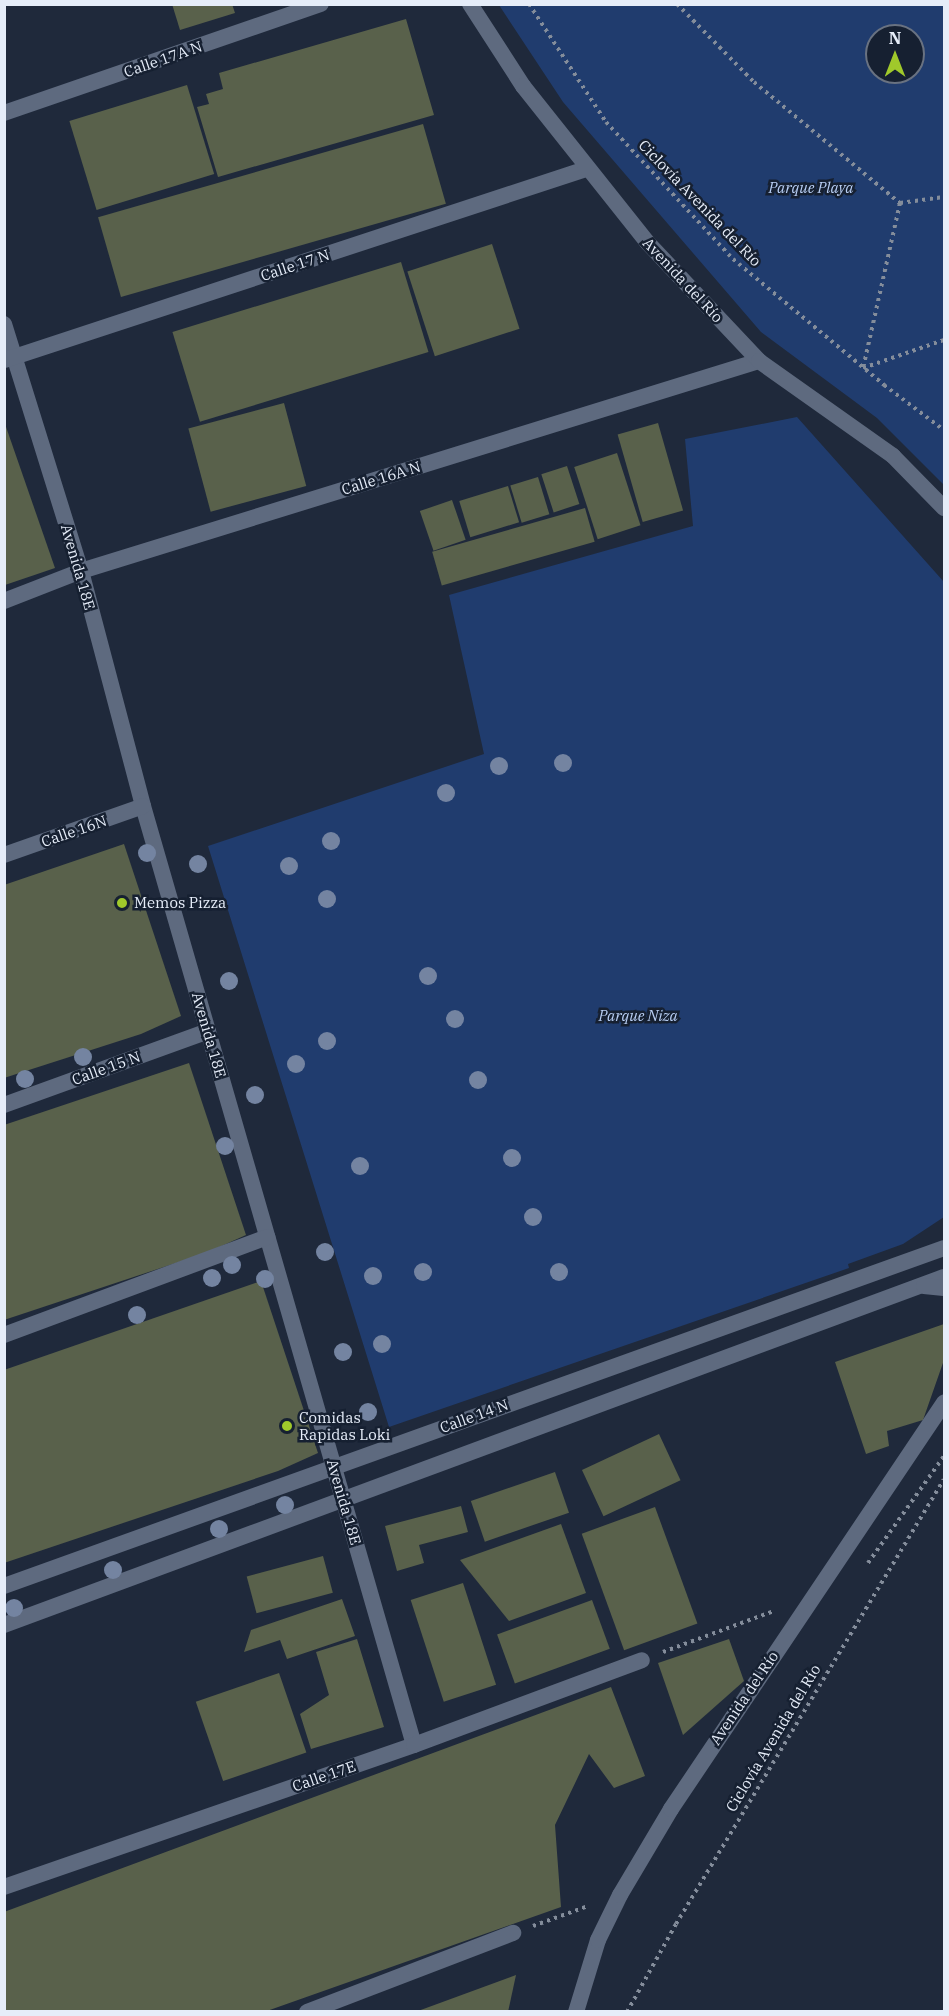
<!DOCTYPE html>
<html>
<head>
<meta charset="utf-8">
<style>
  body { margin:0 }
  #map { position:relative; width:949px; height:2016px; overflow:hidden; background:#1f293b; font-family:"IBM Plex Serif",serif }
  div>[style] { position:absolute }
  .green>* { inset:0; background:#203c6e }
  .building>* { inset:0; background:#59614b; transform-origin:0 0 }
  .path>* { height:4px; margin-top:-2px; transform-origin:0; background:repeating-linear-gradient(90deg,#848d9b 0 3px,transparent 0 7.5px) }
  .minor>* { height:16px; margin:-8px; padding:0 8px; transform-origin:8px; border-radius:8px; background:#5e6a7f }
  .secondary>* { height:16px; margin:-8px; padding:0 8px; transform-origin:8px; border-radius:8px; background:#5e6a7f }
  .trees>* { width:18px; height:18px; margin:-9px; border-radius:50%; background:#7484a1 }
  .dots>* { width:16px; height:16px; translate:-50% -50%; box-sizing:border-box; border:3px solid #162031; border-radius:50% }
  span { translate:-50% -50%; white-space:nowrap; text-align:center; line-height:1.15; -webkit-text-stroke:5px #162031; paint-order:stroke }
  .street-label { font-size:15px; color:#e6edf9 }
  .park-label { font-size:15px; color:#b9cff5; font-style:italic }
  .poi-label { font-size:15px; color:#e6edf9 }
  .left { translate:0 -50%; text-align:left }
  .frame { position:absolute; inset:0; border:6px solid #e6edf9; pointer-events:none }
  .north { position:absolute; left:865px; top:24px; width:60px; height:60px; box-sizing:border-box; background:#162031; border:2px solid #697281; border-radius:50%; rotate:0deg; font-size:16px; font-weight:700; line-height:24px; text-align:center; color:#e6edf9 }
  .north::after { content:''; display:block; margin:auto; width:21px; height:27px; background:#a0c92b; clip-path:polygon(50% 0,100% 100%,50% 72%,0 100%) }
</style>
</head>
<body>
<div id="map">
  <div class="green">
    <i style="clip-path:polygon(evenodd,499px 5px,944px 5px,944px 485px,877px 418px,761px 332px,563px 102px,499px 5px,877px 36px,913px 36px,913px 72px,877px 72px,877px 36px)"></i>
    <i style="clip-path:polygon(797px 417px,944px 582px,944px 1217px,903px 1244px,848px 1264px,849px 1268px,389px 1427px,208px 846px,484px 754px,449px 595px,693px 526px,685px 439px)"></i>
  </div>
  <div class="building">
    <i style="clip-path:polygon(172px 4px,232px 4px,235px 13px,180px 30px)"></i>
    <i style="clip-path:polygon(406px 19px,434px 115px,218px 177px,197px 107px,209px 104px,206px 94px,223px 89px,219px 73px)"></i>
    <i style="left:187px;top:85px;width:93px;height:123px;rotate:73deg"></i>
    <i style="left:423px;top:124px;width:83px;height:338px;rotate:74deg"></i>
    <i style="left:492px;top:244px;width:89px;height:89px;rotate:72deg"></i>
    <i style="left:401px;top:262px;width:94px;height:239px;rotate:73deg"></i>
    <i style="left:284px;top:403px;width:86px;height:99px;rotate:75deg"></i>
    <i style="left:658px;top:423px;width:91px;height:42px;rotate:74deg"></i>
    <i style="clip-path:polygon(5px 424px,55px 568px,5px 585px)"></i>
    <i style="left:617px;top:453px;width:76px;height:45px;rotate:72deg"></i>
    <i style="left:567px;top:466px;width:40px;height:27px;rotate:72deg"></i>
    <i style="left:538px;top:477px;width:39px;height:29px;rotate:73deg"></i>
    <i style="left:508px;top:486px;width:38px;height:51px;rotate:73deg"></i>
    <i style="left:452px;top:500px;width:42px;height:34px;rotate:71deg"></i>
    <i style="left:585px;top:508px;width:35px;height:159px;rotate:74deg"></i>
    <i style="clip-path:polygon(124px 844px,181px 1016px,141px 1034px,4px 1078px,4px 885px)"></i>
    <i style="clip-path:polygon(189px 1063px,246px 1235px,206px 1253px,4px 1320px,4px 1125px)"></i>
    <i style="clip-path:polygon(261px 1281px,318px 1453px,278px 1471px,4px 1563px,4px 1370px)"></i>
    <i style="clip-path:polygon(944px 1324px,944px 1360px,923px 1420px,887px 1431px,889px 1446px,866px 1454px,835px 1362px)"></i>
    <i style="left:659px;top:1434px;width:51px;height:85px;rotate:65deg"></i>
    <i style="left:555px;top:1472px;width:43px;height:89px;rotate:71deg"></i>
    <i style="clip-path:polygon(461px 1506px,468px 1532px,419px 1545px,424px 1563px,397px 1571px,385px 1526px)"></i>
    <i style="left:655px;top:1507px;width:124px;height:78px;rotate:70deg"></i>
    <i style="clip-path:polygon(561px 1524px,586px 1593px,509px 1621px,460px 1560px)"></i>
    <i style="left:323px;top:1556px;width:38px;height:79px;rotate:75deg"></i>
    <i style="left:463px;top:1583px;width:107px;height:55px;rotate:72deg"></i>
    <i style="clip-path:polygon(342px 1599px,355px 1636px,287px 1659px,280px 1640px,244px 1652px,251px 1630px)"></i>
    <i style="left:592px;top:1600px;width:52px;height:101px;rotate:70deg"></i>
    <i style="clip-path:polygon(357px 1639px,384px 1727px,311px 1749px,300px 1714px,329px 1695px,316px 1652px)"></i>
    <i style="clip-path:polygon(729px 1639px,744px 1681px,683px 1735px,658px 1663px)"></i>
    <i style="left:279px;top:1673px;width:84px;height:88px;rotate:71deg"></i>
    <i style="clip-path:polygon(611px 1687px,645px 1776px,614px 1788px,589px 1754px,555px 1825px,561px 1907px,264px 2012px,4px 2012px,4px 1912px)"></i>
    <i style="clip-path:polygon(516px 1975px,508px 2012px,418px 2012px,418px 2011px)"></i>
  </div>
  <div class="path">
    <i style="left:529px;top:4px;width:141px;rotate:56.9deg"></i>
    <i style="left:606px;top:122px;width:187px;rotate:47.2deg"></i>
    <i style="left:733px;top:259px;width:197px;rotate:39.8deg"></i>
    <i style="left:884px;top:385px;width:75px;rotate:36.9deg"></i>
    <i style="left:677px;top:4px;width:110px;rotate:45.4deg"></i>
    <i style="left:754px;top:82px;width:190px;rotate:39.7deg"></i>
    <i style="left:900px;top:203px;width:44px;rotate:-7.8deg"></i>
    <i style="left:900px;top:203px;width:169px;rotate:102.6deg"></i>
    <i style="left:863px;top:368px;width:86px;rotate:-19.1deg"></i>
    <i style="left:868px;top:1563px;width:131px;rotate:-54.6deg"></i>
    <i style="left:663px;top:1652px;width:118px;rotate:-20.3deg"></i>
    <i style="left:533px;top:1926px;width:59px;rotate:-20deg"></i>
    <i style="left:627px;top:2012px;width:101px;rotate:-60.9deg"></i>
    <i style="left:676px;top:1924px;width:519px;rotate:-58.94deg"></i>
  </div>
  <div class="minor">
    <i style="left:4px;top:113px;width:335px;rotate:-19deg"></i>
    <i style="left:4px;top:324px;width:259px;rotate:72.7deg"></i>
    <i style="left:81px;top:571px;width:243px;rotate:75.2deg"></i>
    <i style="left:143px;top:806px;width:977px;rotate:73.9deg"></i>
    <i style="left:5px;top:360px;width:612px;rotate:-18.2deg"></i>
    <i style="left:4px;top:601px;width:83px;rotate:-21.3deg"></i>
    <i style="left:81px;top:571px;width:710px;rotate:-17.21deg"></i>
    <i style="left:4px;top:855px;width:147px;rotate:-19.4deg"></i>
    <i style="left:4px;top:1105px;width:217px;rotate:-19.9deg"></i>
    <i style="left:4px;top:1335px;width:281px;rotate:-20.4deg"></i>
    <i style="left:4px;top:1586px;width:999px;rotate:-19.78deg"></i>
    <i style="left:4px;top:1625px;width:1002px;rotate:-20.32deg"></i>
    <i style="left:4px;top:1887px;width:434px;rotate:-19.1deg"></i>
    <i style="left:414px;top:1745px;width:243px;rotate:-20.4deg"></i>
    <i style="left:307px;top:2012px;width:221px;rotate:-21deg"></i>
  </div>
  <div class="secondary">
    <i style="left:470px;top:4px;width:98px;rotate:57.1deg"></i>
    <i style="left:523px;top:86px;width:199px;rotate:51.5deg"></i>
    <i style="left:647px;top:242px;width:163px;rotate:46.7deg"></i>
    <i style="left:759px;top:361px;width:164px;rotate:35.3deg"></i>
    <i style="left:893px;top:456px;width:73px;rotate:45.6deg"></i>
    <i style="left:924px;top:1286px;width:20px;rotate:6deg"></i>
    <i style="left:576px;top:2012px;width:75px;rotate:-73deg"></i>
    <i style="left:598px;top:1940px;width:50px;rotate:-63.9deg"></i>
    <i style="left:620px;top:1895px;width:100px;rotate:-59.3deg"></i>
    <i style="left:671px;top:1809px;width:490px;rotate:-56.1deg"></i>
  </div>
  <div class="trees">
    <i style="left:563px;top:763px"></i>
    <i style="left:499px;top:766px"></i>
    <i style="left:446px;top:793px"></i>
    <i style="left:331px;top:841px"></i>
    <i style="left:147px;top:853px"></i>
    <i style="left:198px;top:864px"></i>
    <i style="left:289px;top:866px"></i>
    <i style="left:327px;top:899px"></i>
    <i style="left:428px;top:976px"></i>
    <i style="left:229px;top:981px"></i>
    <i style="left:455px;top:1019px"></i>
    <i style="left:327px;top:1041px"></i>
    <i style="left:83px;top:1057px"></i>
    <i style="left:296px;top:1064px"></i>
    <i style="left:25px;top:1079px"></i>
    <i style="left:478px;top:1080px"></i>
    <i style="left:255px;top:1095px"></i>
    <i style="left:225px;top:1146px"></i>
    <i style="left:512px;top:1158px"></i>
    <i style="left:360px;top:1166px"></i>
    <i style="left:533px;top:1217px"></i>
    <i style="left:325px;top:1252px"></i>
    <i style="left:232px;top:1265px"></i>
    <i style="left:423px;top:1272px"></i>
    <i style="left:559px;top:1272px"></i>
    <i style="left:373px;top:1276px"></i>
    <i style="left:212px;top:1278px"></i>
    <i style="left:265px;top:1279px"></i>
    <i style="left:137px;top:1315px"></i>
    <i style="left:382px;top:1344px"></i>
    <i style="left:343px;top:1352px"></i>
    <i style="left:368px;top:1412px"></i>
    <i style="left:285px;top:1505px"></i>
    <i style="left:219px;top:1529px"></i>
    <i style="left:113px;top:1570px"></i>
    <i style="left:14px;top:1608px"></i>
  </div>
  <div class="dots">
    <i style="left:122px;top:903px;background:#a0c92b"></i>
    <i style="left:287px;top:1426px;background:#a0c92b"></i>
  </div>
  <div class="street-label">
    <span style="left:163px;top:59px;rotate:-19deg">Calle 17A N</span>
    <span style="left:700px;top:203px;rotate:46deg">Ciclovía Avenida del Río</span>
    <span style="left:295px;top:265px;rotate:-18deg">Calle 17 N</span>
    <span style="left:683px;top:280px;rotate:47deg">Avenida del Río</span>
    <span style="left:381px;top:478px;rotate:-17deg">Calle 16A N</span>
    <span style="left:78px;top:567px;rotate:74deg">Avenida 18E</span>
    <span style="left:74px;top:831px;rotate:-19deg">Calle 16N</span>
    <span style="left:209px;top:1035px;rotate:74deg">Avenida 18E</span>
    <span style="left:106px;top:1068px;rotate:-20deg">Calle 15 N</span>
    <span style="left:474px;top:1416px;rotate:-20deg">Calle 14 N</span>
    <span style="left:344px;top:1502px;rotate:74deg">Avenida 18E</span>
    <span style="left:744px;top:1698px;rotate:-56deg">Avenida del Río</span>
    <span style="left:773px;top:1738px;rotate:-59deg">Ciclovía Avenida del Río</span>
    <span style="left:324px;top:1776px;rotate:-19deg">Calle 17E</span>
  </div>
  <div class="park-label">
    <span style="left:811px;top:188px">Parque Playa</span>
    <span style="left:638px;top:1016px">Parque Niza</span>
  </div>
  <div class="poi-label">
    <span class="left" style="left:134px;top:903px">Memos Pizza</span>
    <span class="left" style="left:299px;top:1426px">Comidas<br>Rapidas Loki</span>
  </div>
  <div class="frame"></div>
  <div class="north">N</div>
</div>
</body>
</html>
